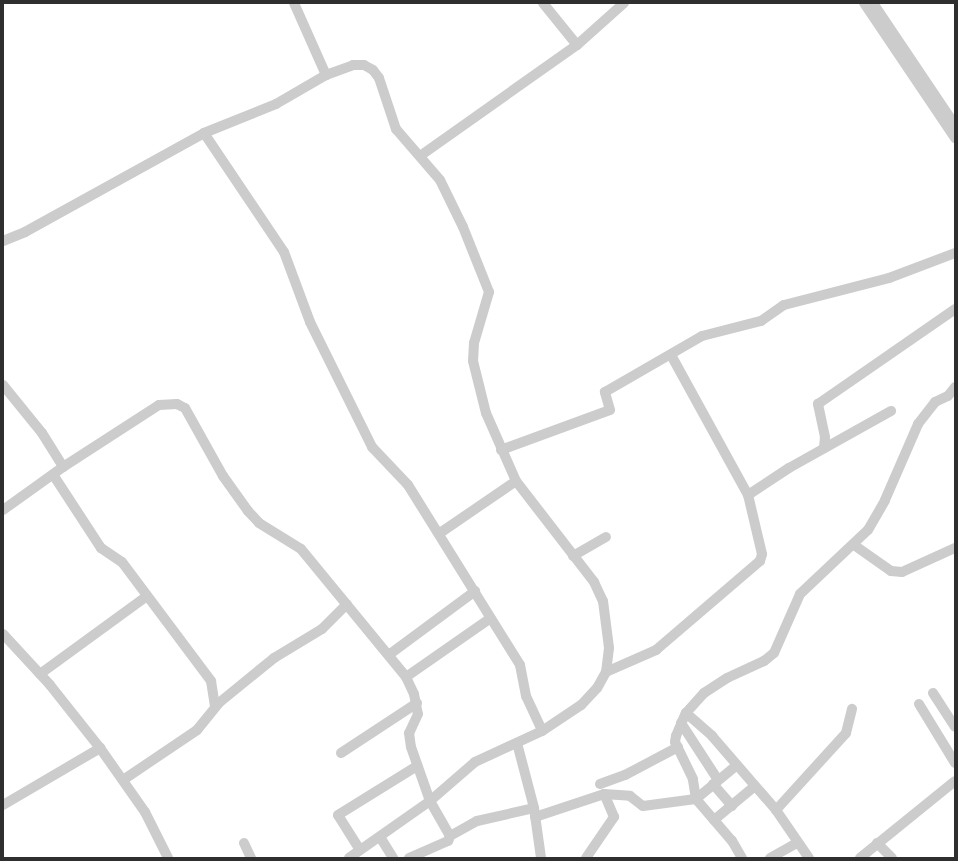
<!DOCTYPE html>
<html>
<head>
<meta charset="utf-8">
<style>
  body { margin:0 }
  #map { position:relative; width:958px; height:861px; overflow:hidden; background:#fff; font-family:Inter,sans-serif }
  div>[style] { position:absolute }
  .minor>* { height:10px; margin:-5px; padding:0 5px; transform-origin:5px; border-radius:5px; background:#ccc }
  span { translate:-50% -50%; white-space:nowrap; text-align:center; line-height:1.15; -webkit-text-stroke:4px #fff; paint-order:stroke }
  .frame { position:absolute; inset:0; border:4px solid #2f2f2f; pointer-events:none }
</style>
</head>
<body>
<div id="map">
  <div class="minor">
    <i style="left:294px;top:3px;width:79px;rotate:66deg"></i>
    <i style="left:864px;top:3px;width:163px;rotate:56deg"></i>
    <i style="left:873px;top:3px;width:147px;rotate:56.1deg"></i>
    <i style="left:577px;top:45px;width:63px;rotate:-41.8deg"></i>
    <i style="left:204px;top:133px;width:143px;rotate:56.1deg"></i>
    <i style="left:284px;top:252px;width:75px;rotate:69.6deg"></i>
    <i style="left:310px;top:322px;width:140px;rotate:63.6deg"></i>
    <i style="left:372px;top:447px;width:52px;rotate:46.5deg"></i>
    <i style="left:408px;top:485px;width:212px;rotate:58.1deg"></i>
    <i style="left:520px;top:665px;width:32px;rotate:79deg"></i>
    <i style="left:526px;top:696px;width:38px;rotate:65deg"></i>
    <i style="left:420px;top:156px;width:192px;rotate:-35.3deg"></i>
    <i style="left:577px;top:45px;width:54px;rotate:-129deg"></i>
    <i style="left:3px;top:241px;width:24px;rotate:-22deg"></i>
    <i style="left:25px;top:232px;width:205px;rotate:-28.9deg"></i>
    <i style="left:204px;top:133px;width:78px;rotate:-21.9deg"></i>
    <i style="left:276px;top:104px;width:58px;rotate:-30.1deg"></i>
    <i style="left:326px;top:75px;width:29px;rotate:-20deg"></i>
    <i style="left:353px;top:65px;width:11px"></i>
    <i style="left:364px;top:65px;width:10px;rotate:29deg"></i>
    <i style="left:373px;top:70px;width:10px;rotate:53deg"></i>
    <i style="left:379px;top:78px;width:54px;rotate:71.6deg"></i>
    <i style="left:396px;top:129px;width:67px;rotate:49.2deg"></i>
    <i style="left:440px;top:180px;width:52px;rotate:63.9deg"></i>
    <i style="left:463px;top:227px;width:70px;rotate:68.2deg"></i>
    <i style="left:489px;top:292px;width:53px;rotate:106.4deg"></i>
    <i style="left:474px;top:343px;width:18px;rotate:93deg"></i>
    <i style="left:473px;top:361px;width:54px;rotate:76deg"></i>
    <i style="left:486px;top:413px;width:74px;rotate:66.2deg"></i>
    <i style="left:516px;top:481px;width:128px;rotate:52.3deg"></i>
    <i style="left:594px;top:582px;width:21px;rotate:65deg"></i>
    <i style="left:603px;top:601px;width:47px;rotate:82.7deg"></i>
    <i style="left:609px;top:648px;width:24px;rotate:97deg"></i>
    <i style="left:606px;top:672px;width:18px;rotate:119deg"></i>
    <i style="left:597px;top:688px;width:23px;rotate:133deg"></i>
    <i style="left:581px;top:705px;width:47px;rotate:146.3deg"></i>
    <i style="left:542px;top:731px;width:74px;rotate:155.2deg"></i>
    <i style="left:475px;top:762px;width:60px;rotate:139.1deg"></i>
    <i style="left:430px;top:801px;width:99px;rotate:144.9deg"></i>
    <i style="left:671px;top:355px;width:160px;rotate:61.2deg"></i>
    <i style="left:3px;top:385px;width:62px;rotate:50.9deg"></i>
    <i style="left:42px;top:433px;width:40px;rotate:58deg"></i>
    <i style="left:824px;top:448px;width:11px;rotate:-85deg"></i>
    <i style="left:825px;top:437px;width:34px;rotate:-102deg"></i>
    <i style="left:818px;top:404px;width:167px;rotate:-34.7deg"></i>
    <i style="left:501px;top:450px;width:116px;rotate:-20.2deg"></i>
    <i style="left:610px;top:410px;width:19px;rotate:-106deg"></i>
    <i style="left:605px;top:392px;width:112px;rotate:-30deg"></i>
    <i style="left:702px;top:336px;width:61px;rotate:-14.3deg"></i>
    <i style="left:761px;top:321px;width:28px;rotate:-35deg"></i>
    <i style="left:784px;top:305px;width:108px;rotate:-14.4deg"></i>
    <i style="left:889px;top:278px;width:71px;rotate:-20.7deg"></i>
    <i style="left:54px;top:476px;width:86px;rotate:56.9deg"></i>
    <i style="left:101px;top:548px;width:25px;rotate:34deg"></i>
    <i style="left:122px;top:562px;width:149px;rotate:53.2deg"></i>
    <i style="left:211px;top:681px;width:26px;rotate:81deg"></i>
    <i style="left:3px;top:510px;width:74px;rotate:-35.6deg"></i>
    <i style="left:63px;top:467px;width:114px;rotate:-32.9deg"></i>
    <i style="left:159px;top:405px;width:18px;rotate:-3deg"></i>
    <i style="left:177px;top:404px;width:9px;rotate:27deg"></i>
    <i style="left:185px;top:408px;width:78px;rotate:60.8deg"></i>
    <i style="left:223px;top:476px;width:43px;rotate:54.5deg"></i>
    <i style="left:248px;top:511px;width:16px;rotate:47deg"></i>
    <i style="left:259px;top:523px;width:49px;rotate:31.8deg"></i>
    <i style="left:301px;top:549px;width:166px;rotate:50.6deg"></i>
    <i style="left:406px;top:677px;width:19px;rotate:65deg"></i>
    <i style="left:414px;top:694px;width:20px;rotate:79deg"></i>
    <i style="left:418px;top:714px;width:21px;rotate:115deg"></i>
    <i style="left:409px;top:733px;width:14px;rotate:82deg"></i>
    <i style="left:411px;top:747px;width:57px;rotate:70.6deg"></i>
    <i style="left:430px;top:801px;width:40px;rotate:60.3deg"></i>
    <i style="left:440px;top:533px;width:92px;rotate:-34.4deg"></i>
    <i style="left:854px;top:545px;width:45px;rotate:35.1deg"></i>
    <i style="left:891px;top:571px;width:11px;rotate:5deg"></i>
    <i style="left:902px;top:572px;width:58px;rotate:-24.4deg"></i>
    <i style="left:573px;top:556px;width:38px;rotate:-30deg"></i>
    <i style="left:3px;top:634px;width:69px;rotate:47.3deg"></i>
    <i style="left:50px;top:685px;width:80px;rotate:51.6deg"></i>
    <i style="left:100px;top:748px;width:78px;rotate:54.9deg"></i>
    <i style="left:145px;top:812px;width:51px;rotate:63.4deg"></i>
    <i style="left:390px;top:654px;width:106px;rotate:-36.5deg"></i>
    <i style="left:606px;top:672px;width:55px;rotate:-23.7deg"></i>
    <i style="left:656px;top:650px;width:137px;rotate:-40.6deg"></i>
    <i style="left:760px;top:561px;width:7px;rotate:-74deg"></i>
    <i style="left:762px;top:554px;width:61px;rotate:-103.3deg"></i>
    <i style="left:748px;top:495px;width:49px;rotate:-33.4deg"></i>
    <i style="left:789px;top:468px;width:117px;rotate:-29.2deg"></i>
    <i style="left:40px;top:674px;width:132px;rotate:-36.1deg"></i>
    <i style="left:406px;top:677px;width:103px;rotate:-34.8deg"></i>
    <i style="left:933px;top:693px;width:40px;rotate:57.1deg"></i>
    <i style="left:919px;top:704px;width:69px;rotate:58.6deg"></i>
    <i style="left:686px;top:713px;width:35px;rotate:41deg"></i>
    <i style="left:712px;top:736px;width:98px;rotate:49.1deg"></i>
    <i style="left:776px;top:810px;width:58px;rotate:55.5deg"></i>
    <i style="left:681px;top:723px;width:68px;rotate:57deg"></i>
    <i style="left:517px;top:743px;width:67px;rotate:75.3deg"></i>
    <i style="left:534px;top:808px;width:50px;rotate:82deg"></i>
    <i style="left:341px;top:753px;width:91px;rotate:-33.3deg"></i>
    <i style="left:123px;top:780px;width:89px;rotate:-34deg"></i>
    <i style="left:197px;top:730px;width:36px;rotate:-51deg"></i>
    <i style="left:220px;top:702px;width:70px;rotate:-39.2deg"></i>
    <i style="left:274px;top:658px;width:56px;rotate:-31.1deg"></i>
    <i style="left:322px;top:629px;width:35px;rotate:-45deg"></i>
    <i style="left:600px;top:784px;width:27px;rotate:-20deg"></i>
    <i style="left:625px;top:775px;width:60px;rotate:-27.8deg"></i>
    <i style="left:713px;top:784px;width:29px;rotate:49deg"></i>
    <i style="left:3px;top:805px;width:113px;rotate:-30.4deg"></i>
    <i style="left:776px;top:810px;width:104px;rotate:-47.7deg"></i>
    <i style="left:846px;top:733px;width:25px;rotate:-76deg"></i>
    <i style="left:535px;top:817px;width:73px;rotate:-18.4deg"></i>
    <i style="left:604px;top:794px;width:26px;rotate:4deg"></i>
    <i style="left:630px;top:796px;width:16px;rotate:38deg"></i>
    <i style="left:643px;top:806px;width:53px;rotate:-7.5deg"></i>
    <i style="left:696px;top:799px;width:53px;rotate:-39.7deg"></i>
    <i style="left:714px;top:820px;width:53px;rotate:-39.7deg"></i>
    <i style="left:380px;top:837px;width:25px;rotate:58deg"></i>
    <i style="left:244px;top:843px;width:17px;rotate:65deg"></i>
    <i style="left:877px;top:843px;width:21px;rotate:45deg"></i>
    <i style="left:360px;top:850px;width:41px;rotate:-122.2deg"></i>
    <i style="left:338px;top:815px;width:93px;rotate:-31.8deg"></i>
    <i style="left:409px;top:858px;width:43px;rotate:-23.6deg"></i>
    <i style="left:448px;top:841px;width:5px;rotate:-68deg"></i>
    <i style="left:450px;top:836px;width:31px;rotate:-29deg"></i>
    <i style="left:477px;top:821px;width:58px;rotate:-12.8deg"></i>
    <i style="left:586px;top:858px;width:50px;rotate:-55.7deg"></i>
    <i style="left:614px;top:817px;width:25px;rotate:-113deg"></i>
    <i style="left:742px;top:858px;width:20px;rotate:-120deg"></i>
    <i style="left:732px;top:841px;width:55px;rotate:-130.6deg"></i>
    <i style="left:696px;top:799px;width:20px;rotate:-99deg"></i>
    <i style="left:693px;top:779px;width:41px;rotate:-115.9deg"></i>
    <i style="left:675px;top:742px;width:6px;rotate:-81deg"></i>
    <i style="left:676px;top:736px;width:25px;rotate:-67deg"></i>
    <i style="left:686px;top:713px;width:27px;rotate:-48deg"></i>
    <i style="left:704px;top:693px;width:27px;rotate:-33deg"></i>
    <i style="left:727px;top:678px;width:41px;rotate:-24.7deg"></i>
    <i style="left:764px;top:661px;width:13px;rotate:-39deg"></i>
    <i style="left:774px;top:653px;width:64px;rotate:-66.2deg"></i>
    <i style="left:800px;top:594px;width:93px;rotate:-43.3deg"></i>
    <i style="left:868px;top:530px;width:34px;rotate:-60deg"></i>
    <i style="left:885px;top:500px;width:83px;rotate:-66.5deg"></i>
    <i style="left:918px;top:424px;width:28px;rotate:-52deg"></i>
    <i style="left:935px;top:402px;width:14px;rotate:-25deg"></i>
    <i style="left:948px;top:396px;width:11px;rotate:-52deg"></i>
    <i style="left:770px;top:858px;width:31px;rotate:-29deg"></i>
    <i style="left:860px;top:858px;width:122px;rotate:-39deg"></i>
  </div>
  <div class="frame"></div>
</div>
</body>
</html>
